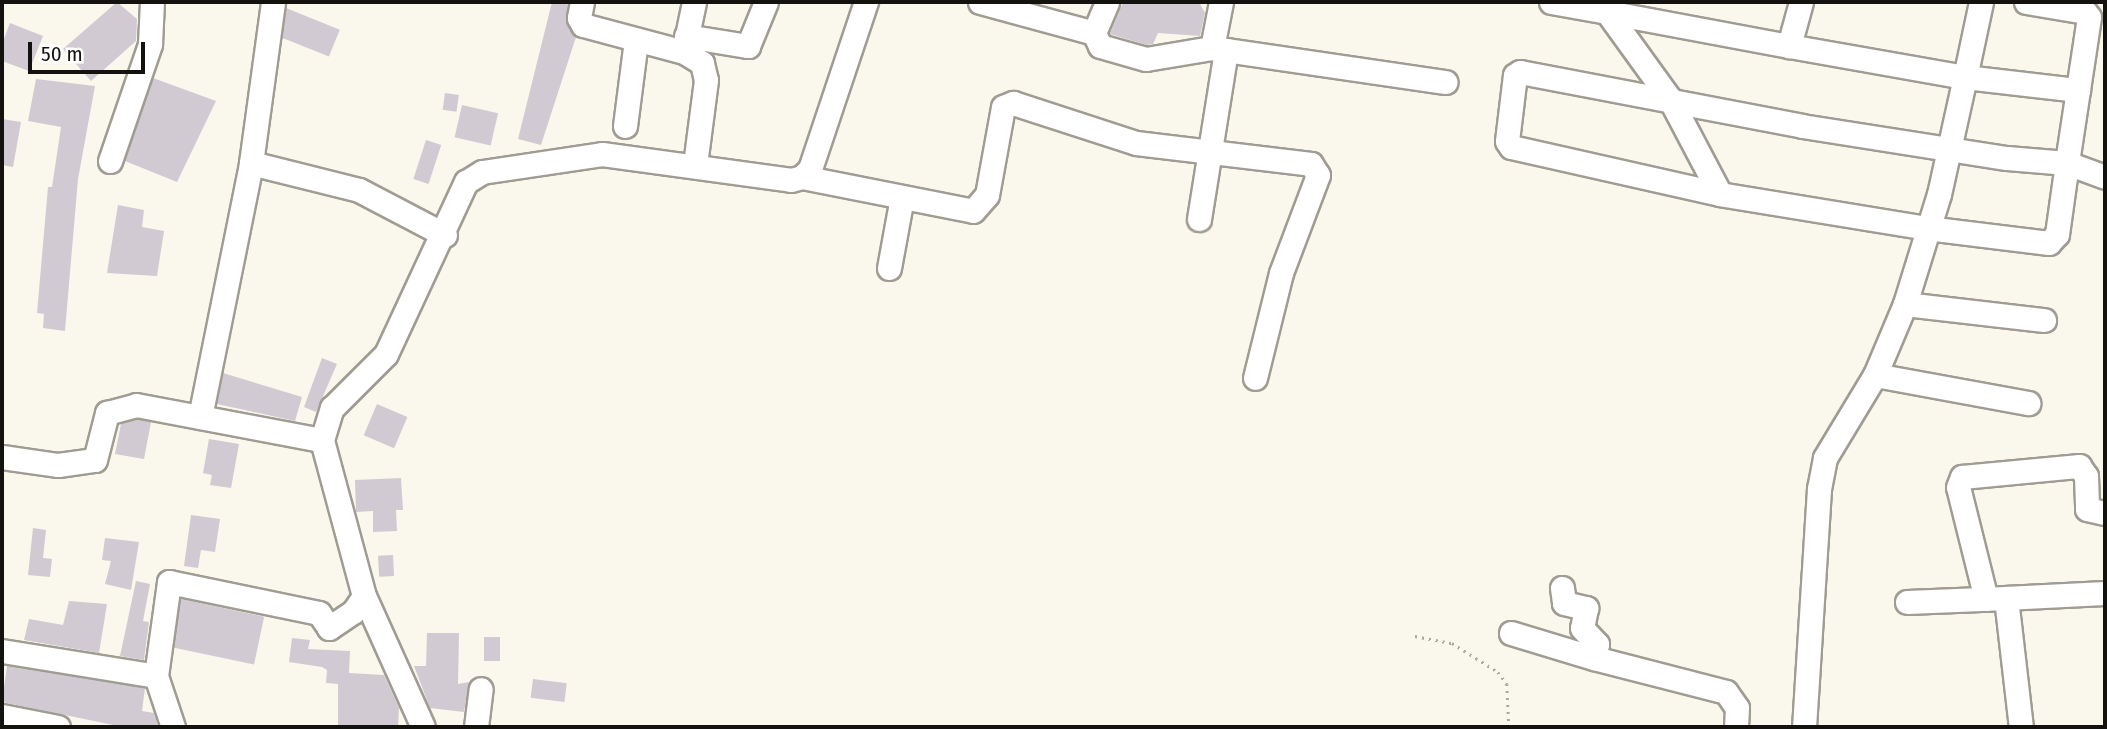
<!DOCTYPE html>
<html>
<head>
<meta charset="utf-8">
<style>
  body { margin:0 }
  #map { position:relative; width:2107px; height:729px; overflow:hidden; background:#faf7ec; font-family:"Fira Sans Condensed",sans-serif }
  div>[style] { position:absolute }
  .building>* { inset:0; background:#d1cad2; transform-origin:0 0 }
  .path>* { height:2.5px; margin-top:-1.25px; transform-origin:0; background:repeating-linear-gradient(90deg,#aaa89f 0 2px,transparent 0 7px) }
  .roads { filter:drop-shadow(2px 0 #a09c93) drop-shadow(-2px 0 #a09c93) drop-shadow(0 2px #a09c93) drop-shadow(0 -2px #a09c93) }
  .minor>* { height:23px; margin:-11.5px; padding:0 11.5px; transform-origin:11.5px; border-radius:11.5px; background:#fff }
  span { translate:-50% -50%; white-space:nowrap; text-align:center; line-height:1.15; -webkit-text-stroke:5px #fff; paint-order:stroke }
  .frame { position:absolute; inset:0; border:4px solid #13120e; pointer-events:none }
  .scale { position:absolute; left:28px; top:42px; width:117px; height:32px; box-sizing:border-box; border:4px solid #13120e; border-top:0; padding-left:9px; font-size:21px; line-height:24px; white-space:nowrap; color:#13120e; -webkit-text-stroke:5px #fff; paint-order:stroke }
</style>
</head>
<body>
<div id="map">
  <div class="building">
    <i style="clip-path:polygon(117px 2px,137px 19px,136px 41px,91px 81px,63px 49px)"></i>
    <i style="clip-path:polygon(552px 2px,568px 2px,567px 24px,576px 37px,541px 145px,518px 139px)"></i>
    <i style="clip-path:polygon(1123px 2px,1199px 2px,1205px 13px,1200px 36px,1158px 33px,1153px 44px,1147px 45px,1110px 34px)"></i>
    <i style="left:286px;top:8px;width:58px;height:29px;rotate:22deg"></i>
    <i style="clip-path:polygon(10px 23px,43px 36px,29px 71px,2px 61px,2px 44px)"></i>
    <i style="clip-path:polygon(153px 78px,216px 101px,177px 182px,125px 161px)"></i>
    <i style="clip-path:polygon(36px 79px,95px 86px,78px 179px,65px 331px,43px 328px,44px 314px,37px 313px,48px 187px,52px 187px,61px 127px,28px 121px)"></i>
    <i style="left:445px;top:93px;width:14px;height:17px;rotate:8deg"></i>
    <i style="left:462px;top:105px;width:37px;height:33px;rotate:13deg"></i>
    <i style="clip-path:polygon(2px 119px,21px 122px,13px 167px,2px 165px)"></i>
    <i style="left:426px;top:140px;width:16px;height:41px;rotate:18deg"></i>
    <i style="clip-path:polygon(118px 205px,144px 210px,142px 227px,164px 231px,157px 276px,107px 273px)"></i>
    <i style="clip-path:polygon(322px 358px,337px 364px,316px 412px,304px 407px)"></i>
    <i style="clip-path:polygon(223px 373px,302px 397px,295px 421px,217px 404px)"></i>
    <i style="left:377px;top:404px;width:33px;height:34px;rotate:23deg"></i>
    <i style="clip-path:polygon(137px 419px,151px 422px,144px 459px,115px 454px,121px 424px)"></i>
    <i style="clip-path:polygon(209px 439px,239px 444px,231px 488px,210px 485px,212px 475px,203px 473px)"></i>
    <i style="clip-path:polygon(401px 478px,403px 510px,396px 510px,397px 531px,373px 532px,373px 511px,356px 512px,355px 480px)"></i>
    <i style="clip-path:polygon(191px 515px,220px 519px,215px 552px,201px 550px,198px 568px,184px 566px)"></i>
    <i style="clip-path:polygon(33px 528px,46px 530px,43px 558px,52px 559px,50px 577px,28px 575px)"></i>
    <i style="clip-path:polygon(105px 538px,139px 542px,131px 590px,105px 584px,111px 561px,102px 560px)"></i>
    <i style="left:393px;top:555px;width:21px;height:15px;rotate:87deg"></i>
    <i style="clip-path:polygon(136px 581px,150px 584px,143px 621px,149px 622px,144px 660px,120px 656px)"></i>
    <i style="left:181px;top:599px;width:85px;height:49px;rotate:12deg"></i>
    <i style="clip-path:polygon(69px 601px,107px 604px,99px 653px,24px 640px,29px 619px,63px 625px)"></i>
    <i style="clip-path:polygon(427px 633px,459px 633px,458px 684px,469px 682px,464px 712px,430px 708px,414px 666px,426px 666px)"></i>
    <i style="left:484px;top:637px;width:16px;height:24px"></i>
    <i style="clip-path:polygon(292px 638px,310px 640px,308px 649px,350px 651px,349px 673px,384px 675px,399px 708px,398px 727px,338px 727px,338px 684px,326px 683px,327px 670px,322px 667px,289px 662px)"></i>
    <i style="clip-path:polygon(7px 666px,145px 688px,142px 711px,154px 713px,158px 727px,123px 727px,2px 702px)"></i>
    <i style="left:533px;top:679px;width:34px;height:19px;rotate:7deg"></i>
  </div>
  <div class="path">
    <i style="left:1415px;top:636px;width:38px;rotate:11deg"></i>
    <i style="left:1452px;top:643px;width:54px;rotate:32.2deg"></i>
    <i style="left:1498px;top:672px;width:15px;rotate:53deg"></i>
    <i style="left:1507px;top:684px;width:43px;rotate:87.3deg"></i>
  </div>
  <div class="roads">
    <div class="minor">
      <i style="left:582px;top:2px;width:16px;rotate:101deg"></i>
      <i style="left:579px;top:18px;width:8px;rotate:60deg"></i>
      <i style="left:583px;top:25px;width:105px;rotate:15deg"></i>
      <i style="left:684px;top:52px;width:21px;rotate:31deg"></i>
      <i style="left:702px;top:63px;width:17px;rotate:77deg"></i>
      <i style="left:706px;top:80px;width:86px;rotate:97.4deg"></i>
      <i style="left:980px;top:2px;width:118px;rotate:15.2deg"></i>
      <i style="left:1094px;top:33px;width:34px;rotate:-67deg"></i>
      <i style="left:1221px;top:2px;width:47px;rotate:101.1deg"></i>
      <i style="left:1212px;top:48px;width:236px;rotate:8.3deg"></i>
      <i style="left:1551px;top:2px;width:57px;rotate:10.1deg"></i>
      <i style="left:1607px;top:12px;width:107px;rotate:54.1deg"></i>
      <i style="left:1670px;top:99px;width:107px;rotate:62.2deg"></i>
      <i style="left:1801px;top:2px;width:46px;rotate:105.3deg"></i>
      <i style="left:1789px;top:46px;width:179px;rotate:10deg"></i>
      <i style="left:1965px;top:77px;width:120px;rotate:102.5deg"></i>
      <i style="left:1939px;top:194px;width:115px;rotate:107.2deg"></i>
      <i style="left:1905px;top:304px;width:77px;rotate:112.9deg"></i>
      <i style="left:1875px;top:375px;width:97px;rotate:121.1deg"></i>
      <i style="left:1825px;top:458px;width:32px;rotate:101deg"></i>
      <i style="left:1819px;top:489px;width:238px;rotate:93.6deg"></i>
      <i style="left:1981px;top:2px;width:77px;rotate:102deg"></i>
      <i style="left:1965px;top:77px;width:114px;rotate:6.6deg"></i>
      <i style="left:2026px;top:2px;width:60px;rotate:9.6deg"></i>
      <i style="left:2085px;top:12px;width:6px;rotate:51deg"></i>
      <i style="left:2089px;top:17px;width:148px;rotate:98.6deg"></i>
      <i style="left:2067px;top:163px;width:40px;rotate:20.2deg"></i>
      <i style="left:1602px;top:6px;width:8px;rotate:50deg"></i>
      <i style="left:1607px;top:12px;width:185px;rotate:10.6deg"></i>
      <i style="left:1094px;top:33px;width:14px;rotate:65deg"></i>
      <i style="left:1100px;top:46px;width:48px;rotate:15.8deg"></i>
      <i style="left:1146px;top:59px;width:67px;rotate:-9.5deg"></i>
      <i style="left:686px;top:36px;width:63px;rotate:9.2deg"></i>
      <i style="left:748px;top:46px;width:48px;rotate:-67.8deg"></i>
      <i style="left:684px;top:50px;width:49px;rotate:-78.2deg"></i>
      <i style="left:1520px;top:72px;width:287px;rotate:10.8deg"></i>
      <i style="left:1802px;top:126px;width:207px;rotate:8.9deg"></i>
      <i style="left:2007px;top:158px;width:60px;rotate:4.8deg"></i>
      <i style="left:2067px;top:163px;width:72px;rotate:98deg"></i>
      <i style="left:2057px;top:234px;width:12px;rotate:132deg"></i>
      <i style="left:2049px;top:243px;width:123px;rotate:-173deg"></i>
      <i style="left:1927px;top:228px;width:210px;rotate:-170.7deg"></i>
      <i style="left:1720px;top:194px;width:214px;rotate:-167.3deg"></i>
      <i style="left:1511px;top:147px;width:7px;rotate:-124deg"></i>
      <i style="left:1507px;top:141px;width:66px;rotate:-83.1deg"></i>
      <i style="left:1515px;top:75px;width:6px;rotate:-31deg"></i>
      <i style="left:625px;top:126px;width:87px;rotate:-82.7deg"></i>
      <i style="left:110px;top:161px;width:124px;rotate:-71.1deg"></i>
      <i style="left:150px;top:44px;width:42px;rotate:-87.3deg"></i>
      <i style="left:251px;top:163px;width:111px;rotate:14deg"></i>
      <i style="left:359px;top:190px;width:97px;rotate:27.6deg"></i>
      <i style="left:802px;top:177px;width:174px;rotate:11.2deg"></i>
      <i style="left:973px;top:211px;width:21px;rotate:-49deg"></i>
      <i style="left:987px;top:195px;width:89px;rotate:-79.7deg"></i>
      <i style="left:1003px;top:107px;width:11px;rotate:-22deg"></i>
      <i style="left:1013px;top:103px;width:129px;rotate:18deg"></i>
      <i style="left:1136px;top:143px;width:176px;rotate:6.8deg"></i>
      <i style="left:1311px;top:164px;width:13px;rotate:58deg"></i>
      <i style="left:1318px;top:175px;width:105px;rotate:110.7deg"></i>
      <i style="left:1281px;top:273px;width:108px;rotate:103.9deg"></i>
      <i style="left:1199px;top:219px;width:171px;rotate:-80.9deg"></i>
      <i style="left:889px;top:268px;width:72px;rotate:-79.6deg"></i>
      <i style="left:1905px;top:304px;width:140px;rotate:6.6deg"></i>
      <i style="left:1875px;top:375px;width:156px;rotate:10.4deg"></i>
      <i style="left:200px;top:417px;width:259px;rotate:-78.6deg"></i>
      <i style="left:251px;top:163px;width:162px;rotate:-82.2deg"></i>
      <i style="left:2px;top:457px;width:57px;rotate:8.1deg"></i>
      <i style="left:58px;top:465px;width:37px;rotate:-8deg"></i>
      <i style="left:95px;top:460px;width:49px;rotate:-75.7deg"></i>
      <i style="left:107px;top:413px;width:30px;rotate:-15deg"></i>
      <i style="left:136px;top:405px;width:189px;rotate:10.7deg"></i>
      <i style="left:1562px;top:588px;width:15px;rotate:82deg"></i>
      <i style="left:1564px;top:603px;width:23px;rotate:13deg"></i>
      <i style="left:1586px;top:608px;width:20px;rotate:101deg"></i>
      <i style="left:1582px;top:628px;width:22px;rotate:47deg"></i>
      <i style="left:1597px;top:644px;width:14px;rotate:102deg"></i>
      <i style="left:1594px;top:658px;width:136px;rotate:14.4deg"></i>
      <i style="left:1726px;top:692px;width:19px;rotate:55deg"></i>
      <i style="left:1737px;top:708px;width:19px;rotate:93deg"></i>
      <i style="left:2006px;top:598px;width:99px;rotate:-2.9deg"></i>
      <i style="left:1986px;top:599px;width:115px;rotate:-104deg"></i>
      <i style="left:1958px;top:487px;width:11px;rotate:-68deg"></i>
      <i style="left:1962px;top:477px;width:118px;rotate:-5.4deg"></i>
      <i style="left:2079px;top:466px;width:12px;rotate:55deg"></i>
      <i style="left:2086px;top:476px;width:33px;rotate:88deg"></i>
      <i style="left:2087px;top:509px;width:18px;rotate:13deg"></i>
      <i style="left:1907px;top:602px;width:99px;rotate:-2.3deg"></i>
      <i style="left:2006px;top:598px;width:130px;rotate:83.4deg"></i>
      <i style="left:1511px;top:633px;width:87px;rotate:16.8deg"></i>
      <i style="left:2px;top:651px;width:156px;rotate:9.2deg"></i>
      <i style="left:2px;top:716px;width:57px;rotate:11.1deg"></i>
      <i style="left:173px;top:727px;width:54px;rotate:-108.4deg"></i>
      <i style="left:156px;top:676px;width:95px;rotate:-82.1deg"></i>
      <i style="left:169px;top:582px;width:153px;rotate:11.7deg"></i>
      <i style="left:319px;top:613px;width:18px;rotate:56deg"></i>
      <i style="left:329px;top:628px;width:29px;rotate:-34deg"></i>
      <i style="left:353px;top:612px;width:19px;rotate:-55deg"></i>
      <i style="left:423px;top:727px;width:144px;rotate:-114.2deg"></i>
      <i style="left:364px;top:596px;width:162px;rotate:-105.1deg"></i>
      <i style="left:322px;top:440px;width:34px;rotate:-73deg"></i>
      <i style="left:332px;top:408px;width:76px;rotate:-45deg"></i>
      <i style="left:386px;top:354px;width:190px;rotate:-65.1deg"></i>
      <i style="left:466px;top:182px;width:19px;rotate:-32deg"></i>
      <i style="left:482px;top:172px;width:121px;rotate:-8.5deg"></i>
      <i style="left:602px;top:154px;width:191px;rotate:7.8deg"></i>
      <i style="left:791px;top:180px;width:11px;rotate:-15deg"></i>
      <i style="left:802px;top:177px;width:11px;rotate:-45deg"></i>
      <i style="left:810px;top:169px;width:176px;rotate:-71.5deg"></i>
      <i style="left:476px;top:727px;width:38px;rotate:-83deg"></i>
    </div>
  </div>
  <div class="frame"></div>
  <div class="scale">50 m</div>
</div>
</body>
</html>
